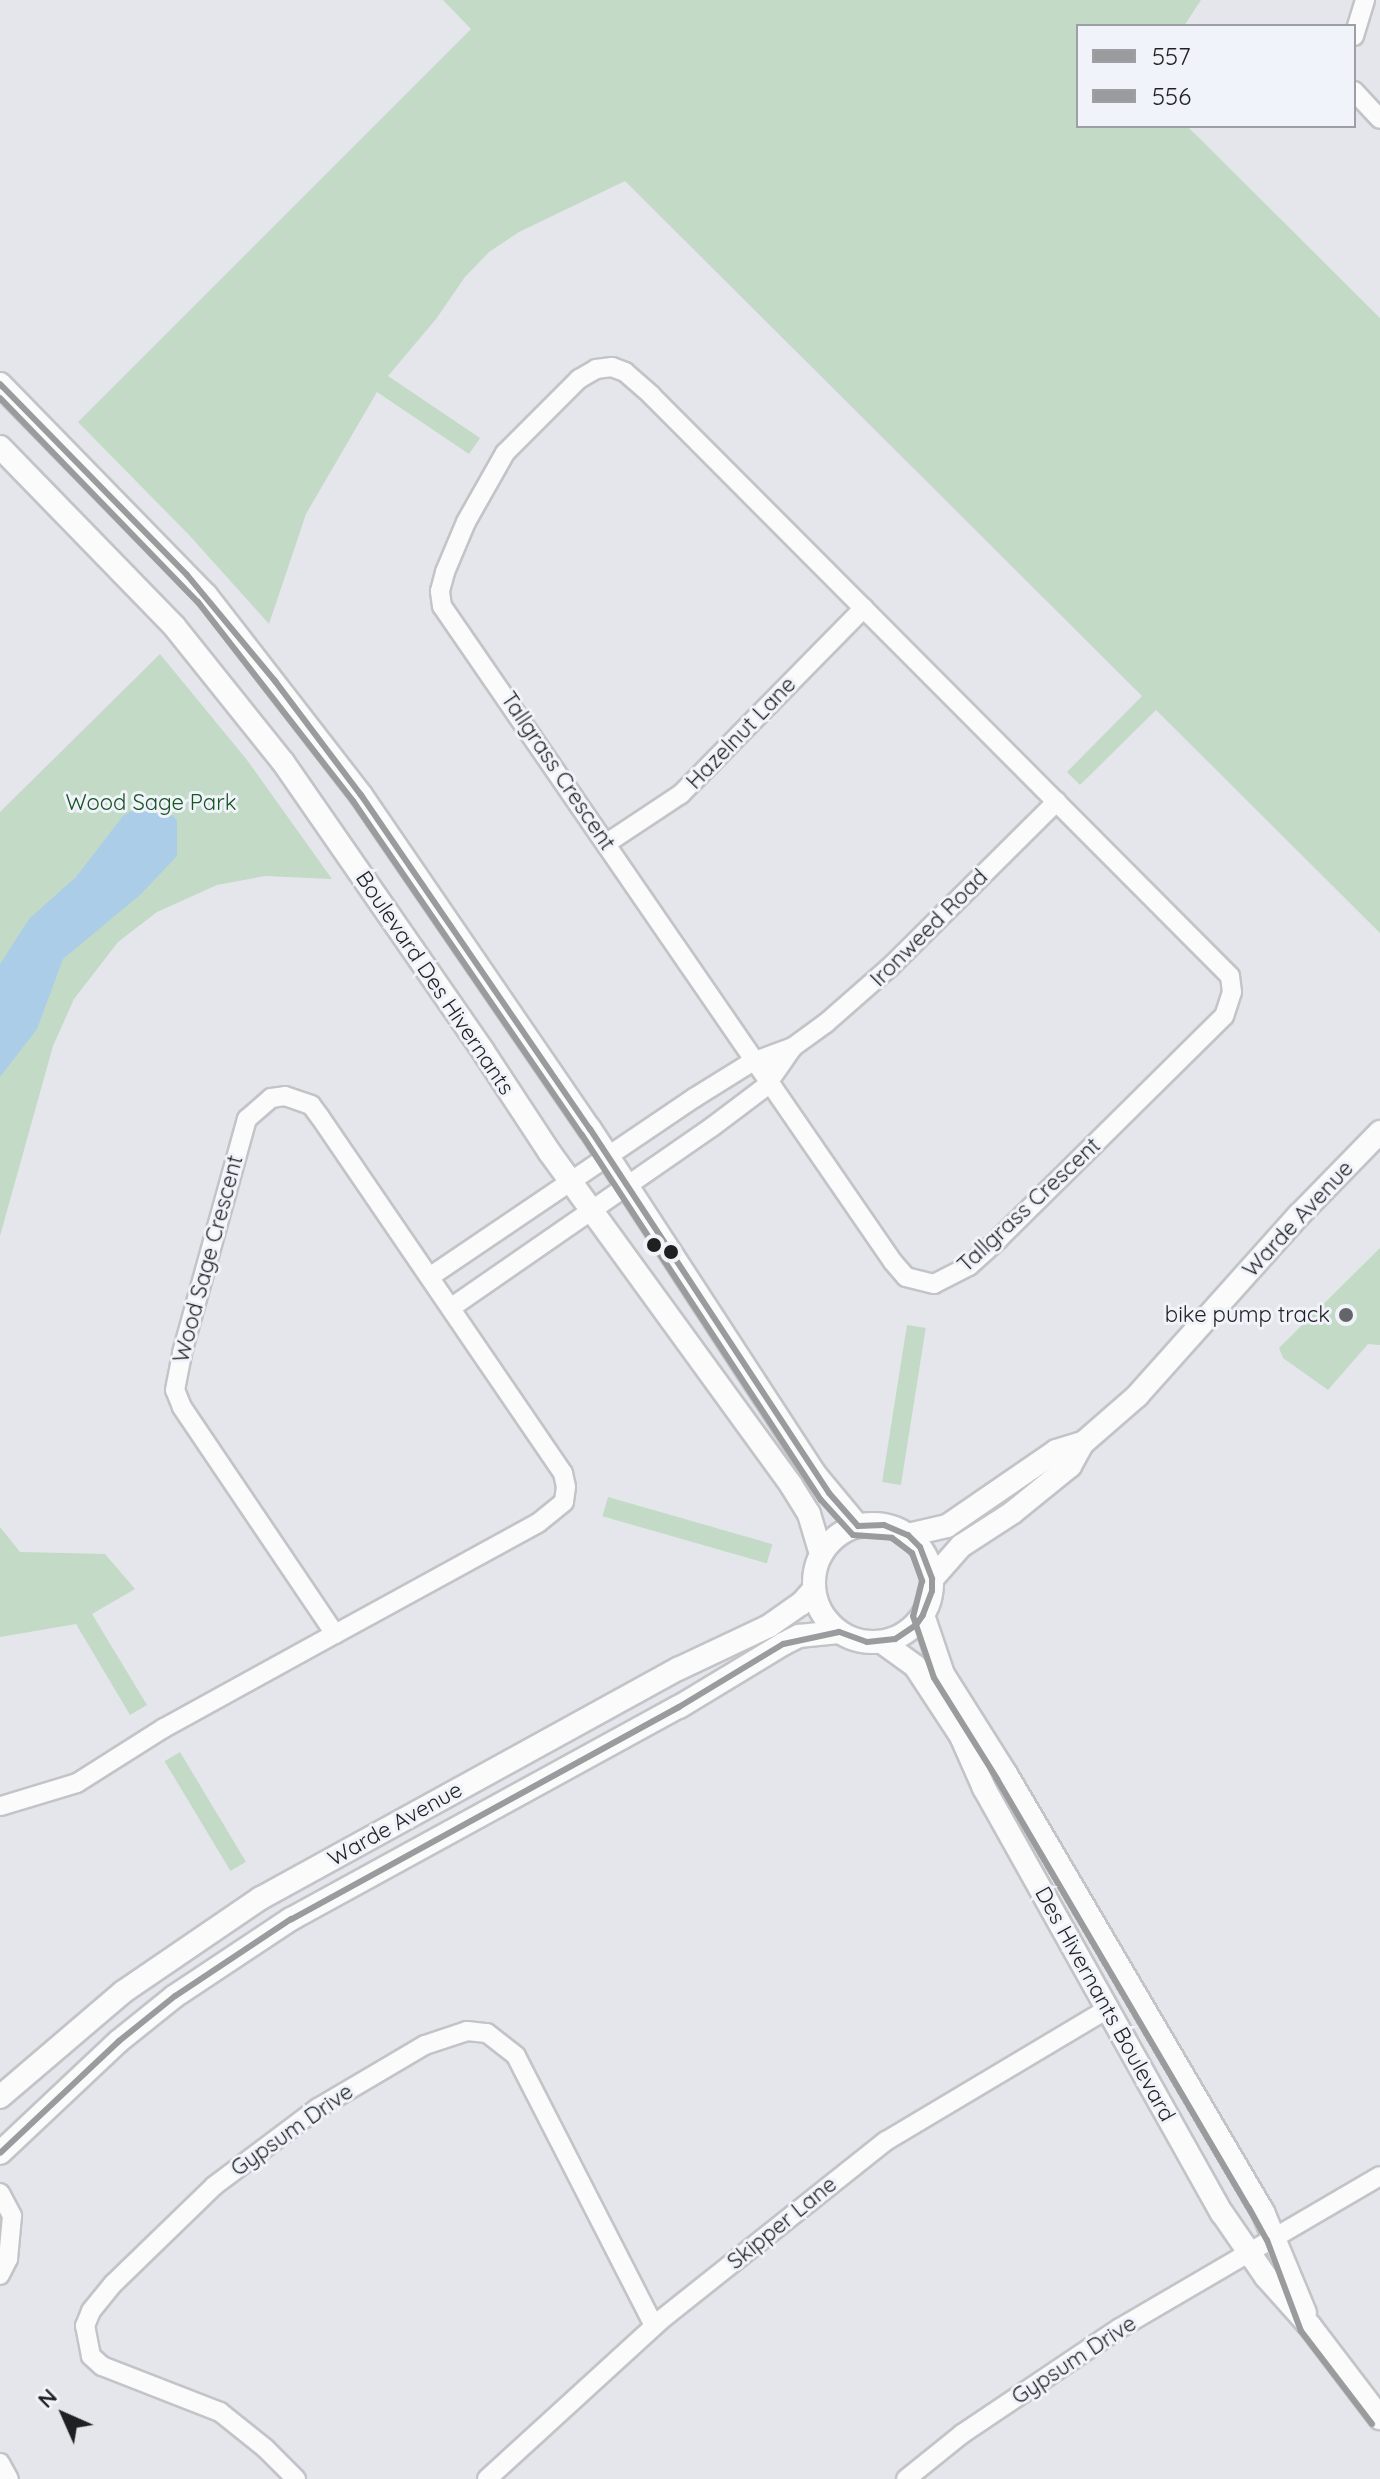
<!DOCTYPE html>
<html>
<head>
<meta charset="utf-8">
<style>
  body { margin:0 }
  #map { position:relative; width:1380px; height:2479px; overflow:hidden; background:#e5e6eb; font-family:Quicksand,sans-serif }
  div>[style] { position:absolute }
  .green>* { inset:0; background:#c2dac6; transform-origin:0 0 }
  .water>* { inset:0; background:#abcde8 }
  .roads { filter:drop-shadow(2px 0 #c3c4c8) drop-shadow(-2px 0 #c3c4c8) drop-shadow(0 2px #c3c4c8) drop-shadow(0 -2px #c3c4c8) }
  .minor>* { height:18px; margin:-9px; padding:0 9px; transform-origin:9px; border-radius:9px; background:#fbfbfc }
  .tertiary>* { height:22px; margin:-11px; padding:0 11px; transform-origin:11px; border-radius:11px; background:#fbfbfc }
  .tertiary>.ring { margin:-11px; padding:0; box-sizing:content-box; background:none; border:22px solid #fbfbfc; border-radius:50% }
  .bus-1>* { height:6px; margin:-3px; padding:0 3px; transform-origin:3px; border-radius:3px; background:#9a9b9c }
  .bus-2>* { height:6px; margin:-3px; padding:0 3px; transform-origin:3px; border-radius:3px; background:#9a9b9c }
  .dots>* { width:22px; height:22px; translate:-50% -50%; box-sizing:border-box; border:4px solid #f0f3fa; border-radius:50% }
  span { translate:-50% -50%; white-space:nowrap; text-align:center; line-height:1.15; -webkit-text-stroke:6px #f0f3fa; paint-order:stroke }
  .street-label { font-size:22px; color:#1f2022 }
  .park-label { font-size:22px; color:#175522 }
  .poi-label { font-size:22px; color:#1f2022 }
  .right { translate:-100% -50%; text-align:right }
  .legend { position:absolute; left:1076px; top:24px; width:280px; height:104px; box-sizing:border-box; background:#f0f3fa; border:2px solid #9c9fa4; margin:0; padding:10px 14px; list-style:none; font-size:24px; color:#1f2022 }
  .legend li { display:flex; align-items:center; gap:16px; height:40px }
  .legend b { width:40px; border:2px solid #9c9fa4 }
  .north { position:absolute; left:24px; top:2375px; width:80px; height:80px; -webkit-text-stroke:6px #f0f3fa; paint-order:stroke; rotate:315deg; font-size:22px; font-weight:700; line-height:32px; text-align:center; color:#1f2022 }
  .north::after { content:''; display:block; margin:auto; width:28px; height:36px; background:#1f2022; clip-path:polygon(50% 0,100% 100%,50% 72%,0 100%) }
</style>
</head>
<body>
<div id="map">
  <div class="green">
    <i style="clip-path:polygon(443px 0,1201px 0,1184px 26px,1078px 26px,1078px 126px,1187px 126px,1380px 318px,1380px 933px,1156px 710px,1080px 785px,1067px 772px,1142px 696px,625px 181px,519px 232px,489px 252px,465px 277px,436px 319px,388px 376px,480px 438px,469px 454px,377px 392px,306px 514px,269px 624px,190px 536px,78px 422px,471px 29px)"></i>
    <i style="clip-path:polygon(160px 654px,247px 760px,332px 879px,265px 876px,217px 885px,157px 912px,118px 942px,74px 999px,53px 1046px,0 1236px,0 812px)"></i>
    <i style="clip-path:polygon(1380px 1248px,1380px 1345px,1368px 1344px,1328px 1390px,1283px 1358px,1279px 1348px)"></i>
    <i style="left:907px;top:1325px;width:19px;height:159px;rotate:9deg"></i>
    <i style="left:608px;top:1497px;width:171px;height:20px;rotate:16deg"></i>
    <i style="clip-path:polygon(0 1527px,20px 1552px,105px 1554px,135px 1589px,92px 1614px,147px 1705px,130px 1715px,76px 1624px,0 1637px)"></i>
    <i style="left:180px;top:1752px;width:128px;height:18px;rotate:59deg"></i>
  </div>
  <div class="water">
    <i style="clip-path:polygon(154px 798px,177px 820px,177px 856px,140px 895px,63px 959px,37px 1029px,0 1077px,0 964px,29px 919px,76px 877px,123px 816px)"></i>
  </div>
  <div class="roads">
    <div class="minor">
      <i style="left:1354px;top:36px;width:38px;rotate:-73deg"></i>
      <i style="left:1354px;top:91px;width:38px;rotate:47deg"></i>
      <i style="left:612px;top:367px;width:14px;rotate:21deg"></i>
      <i style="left:625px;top:372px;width:35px;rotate:41deg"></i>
      <i style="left:651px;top:395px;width:820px;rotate:45.1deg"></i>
      <i style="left:1230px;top:976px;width:16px;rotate:83deg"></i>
      <i style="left:1232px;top:992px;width:25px;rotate:108deg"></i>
      <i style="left:1224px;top:1016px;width:317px;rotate:135.3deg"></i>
      <i style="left:999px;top:1239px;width:40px;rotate:138deg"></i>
      <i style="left:969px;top:1266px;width:39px;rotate:153deg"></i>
      <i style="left:934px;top:1284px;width:29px;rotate:-166deg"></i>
      <i style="left:906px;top:1277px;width:20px;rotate:-131deg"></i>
      <i style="left:893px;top:1262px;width:796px;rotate:-124.51deg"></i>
      <i style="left:442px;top:606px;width:15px;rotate:-98deg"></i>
      <i style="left:440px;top:591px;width:20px;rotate:-75deg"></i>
      <i style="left:445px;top:572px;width:54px;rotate:-67.2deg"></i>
      <i style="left:466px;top:522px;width:79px;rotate:-60.5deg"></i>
      <i style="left:505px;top:453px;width:105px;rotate:-45deg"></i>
      <i style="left:579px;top:379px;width:20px;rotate:-30deg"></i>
      <i style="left:596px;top:369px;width:16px;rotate:-7deg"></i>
      <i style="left:607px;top:843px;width:89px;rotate:-33.5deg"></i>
      <i style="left:681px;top:794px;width:261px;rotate:-45.5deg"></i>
      <i style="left:285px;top:1096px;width:28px;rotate:19deg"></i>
      <i style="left:311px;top:1105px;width:15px;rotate:53deg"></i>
      <i style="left:320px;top:1117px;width:431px;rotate:55.7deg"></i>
      <i style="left:563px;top:1473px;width:14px;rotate:78deg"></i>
      <i style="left:566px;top:1487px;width:15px;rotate:98deg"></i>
      <i style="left:564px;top:1502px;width:33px;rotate:141deg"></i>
      <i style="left:538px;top:1523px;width:231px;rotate:151.3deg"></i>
      <i style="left:335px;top:1634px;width:274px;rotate:-124deg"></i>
      <i style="left:182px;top:1407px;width:18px;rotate:-112deg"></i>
      <i style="left:175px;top:1390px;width:38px;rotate:-79deg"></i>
      <i style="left:182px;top:1353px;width:243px;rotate:-74.5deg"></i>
      <i style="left:247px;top:1119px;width:32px;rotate:-41deg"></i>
      <i style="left:271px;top:1098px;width:14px;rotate:-8deg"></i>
      <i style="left:431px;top:1276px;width:318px;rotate:-34.1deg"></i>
      <i style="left:694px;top:1098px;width:66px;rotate:-32deg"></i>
      <i style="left:750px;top:1063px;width:46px;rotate:-20.4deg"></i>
      <i style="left:793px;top:1047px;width:41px;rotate:-36deg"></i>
      <i style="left:826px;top:1023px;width:85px;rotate:-41.2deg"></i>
      <i style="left:890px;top:967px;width:235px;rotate:-44.8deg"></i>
      <i style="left:452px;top:1307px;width:316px;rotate:-34.7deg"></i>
      <i style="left:712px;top:1127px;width:66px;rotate:-37deg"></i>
      <i style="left:765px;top:1087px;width:49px;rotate:-55deg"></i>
      <i style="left:1px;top:1806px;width:79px;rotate:-16.8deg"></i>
      <i style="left:77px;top:1783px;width:103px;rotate:-32.3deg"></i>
      <i style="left:164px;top:1728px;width:195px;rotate:-28.8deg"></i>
      <i style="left:0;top:2193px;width:26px;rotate:62deg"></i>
      <i style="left:12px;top:2216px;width:43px;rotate:95.3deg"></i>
      <i style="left:8px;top:2259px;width:18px;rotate:117deg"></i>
      <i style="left:0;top:2463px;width:18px;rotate:61deg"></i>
      <i style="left:296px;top:2479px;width:44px;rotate:-135deg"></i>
      <i style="left:265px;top:2448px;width:58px;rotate:-141.3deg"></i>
      <i style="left:220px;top:2412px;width:127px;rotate:-158.7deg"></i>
      <i style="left:102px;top:2366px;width:15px;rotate:-138deg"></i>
      <i style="left:91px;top:2356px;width:31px;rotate:-101deg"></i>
      <i style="left:85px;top:2326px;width:16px;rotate:-68deg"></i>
      <i style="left:91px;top:2311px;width:35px;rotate:-51deg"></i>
      <i style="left:113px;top:2284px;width:141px;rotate:-44.1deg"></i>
      <i style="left:214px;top:2186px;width:130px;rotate:-36.9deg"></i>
      <i style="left:318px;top:2108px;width:124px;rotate:-30.5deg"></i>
      <i style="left:425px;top:2045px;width:44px;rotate:-18.4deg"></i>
      <i style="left:467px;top:2031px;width:20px;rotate:6deg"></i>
      <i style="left:487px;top:2033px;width:37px;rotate:38deg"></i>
      <i style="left:516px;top:2056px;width:303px;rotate:62.9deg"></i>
      <i style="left:487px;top:2479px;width:237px;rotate:-42.4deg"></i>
      <i style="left:662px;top:2319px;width:286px;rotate:-38.5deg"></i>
      <i style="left:886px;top:2141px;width:257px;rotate:-30.8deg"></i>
      <i style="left:906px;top:2479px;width:72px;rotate:-38.8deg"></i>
      <i style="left:962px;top:2434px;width:190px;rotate:-33.9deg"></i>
      <i style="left:1120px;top:2328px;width:301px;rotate:-30.3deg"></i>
    </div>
    <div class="tertiary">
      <i style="left:0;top:384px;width:295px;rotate:45.7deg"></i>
      <i style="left:206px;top:595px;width:253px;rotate:52.2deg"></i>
      <i style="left:361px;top:795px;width:405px;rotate:55.6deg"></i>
      <i style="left:590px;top:1129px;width:411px;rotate:56.9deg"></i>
      <i style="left:814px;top:1473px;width:69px;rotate:50.3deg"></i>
      <i style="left:0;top:447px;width:250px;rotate:45.8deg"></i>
      <i style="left:174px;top:626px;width:174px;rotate:51.3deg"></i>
      <i style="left:283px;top:762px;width:351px;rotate:55.3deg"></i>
      <i style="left:483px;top:1051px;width:122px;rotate:56.7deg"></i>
      <i style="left:550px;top:1153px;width:410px;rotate:54deg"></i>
      <i style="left:791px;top:1485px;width:34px;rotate:58deg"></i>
      <i style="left:809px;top:1514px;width:42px;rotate:73.3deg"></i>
      <i class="ring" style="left:814px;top:1524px;width:96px;height:96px"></i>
      <i style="left:908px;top:1535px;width:40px;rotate:-13deg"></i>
      <i style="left:947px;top:1526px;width:132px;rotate:-34.5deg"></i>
      <i style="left:1056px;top:1451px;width:28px;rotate:-17deg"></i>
      <i style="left:932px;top:1579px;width:44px;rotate:-48.7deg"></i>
      <i style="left:961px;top:1546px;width:61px;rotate:-32.9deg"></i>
      <i style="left:1012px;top:1513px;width:75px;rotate:-39deg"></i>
      <i style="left:1070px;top:1466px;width:26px;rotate:-61deg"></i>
      <i style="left:1083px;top:1443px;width:72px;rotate:-41deg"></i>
      <i style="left:1137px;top:1396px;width:243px;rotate:-48.2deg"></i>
      <i style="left:1299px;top:1215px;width:116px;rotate:-45.7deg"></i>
      <i style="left:923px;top:1615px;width:62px;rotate:71.3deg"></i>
      <i style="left:943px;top:1674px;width:118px;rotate:57.8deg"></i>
      <i style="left:1006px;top:1774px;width:508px;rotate:59.6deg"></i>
      <i style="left:1263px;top:2212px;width:109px;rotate:67.4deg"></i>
      <i style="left:882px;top:1642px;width:41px;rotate:36deg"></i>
      <i style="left:915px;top:1666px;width:84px;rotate:56.7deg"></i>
      <i style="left:961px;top:1736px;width:57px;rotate:66.1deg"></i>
      <i style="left:984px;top:1788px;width:487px;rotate:60.8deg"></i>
      <i style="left:1222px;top:2213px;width:78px;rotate:55.5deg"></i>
      <i style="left:1266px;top:2277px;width:66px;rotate:48.1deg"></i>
      <i style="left:1310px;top:2326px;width:116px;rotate:52.7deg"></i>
      <i style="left:0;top:2097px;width:162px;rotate:-40.5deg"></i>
      <i style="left:123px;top:1992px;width:167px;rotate:-34.3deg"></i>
      <i style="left:261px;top:1898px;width:476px;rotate:-28.8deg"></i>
      <i style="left:678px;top:1669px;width:101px;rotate:-25.3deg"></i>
      <i style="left:769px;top:1626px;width:39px;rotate:-35deg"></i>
      <i style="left:801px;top:1604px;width:20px;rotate:-49deg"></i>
      <i style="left:0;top:2153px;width:163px;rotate:-43.3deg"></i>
      <i style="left:119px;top:2041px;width:72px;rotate:-38.8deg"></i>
      <i style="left:175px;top:1996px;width:139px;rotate:-33.6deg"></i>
      <i style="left:291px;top:1919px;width:442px;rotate:-28.7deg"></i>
      <i style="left:679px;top:1707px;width:122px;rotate:-31.2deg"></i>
      <i style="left:783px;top:1644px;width:18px;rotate:-27deg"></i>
      <i style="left:799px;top:1636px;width:40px;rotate:-5.7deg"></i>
    </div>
  </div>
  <div class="bus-1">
    <i style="left:0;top:384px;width:267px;rotate:45.6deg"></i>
    <i style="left:187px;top:575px;width:138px;rotate:50.3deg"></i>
    <i style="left:275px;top:681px;width:143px;rotate:53deg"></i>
    <i style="left:361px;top:795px;width:405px;rotate:55.6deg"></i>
    <i style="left:590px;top:1129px;width:435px;rotate:56.7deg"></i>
    <i style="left:829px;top:1493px;width:44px;rotate:48.7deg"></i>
    <i style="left:858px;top:1526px;width:26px;rotate:-2deg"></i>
    <i style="left:884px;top:1525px;width:26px;rotate:23deg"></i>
    <i style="left:908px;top:1535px;width:17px;rotate:45deg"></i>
    <i style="left:920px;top:1547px;width:34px;rotate:69deg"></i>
    <i style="left:932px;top:1579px;width:12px;rotate:90deg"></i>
    <i style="left:932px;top:1591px;width:26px;rotate:111deg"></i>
    <i style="left:923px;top:1615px;width:12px;rotate:125deg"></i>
    <i style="left:916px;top:1625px;width:25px;rotate:146deg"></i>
    <i style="left:895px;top:1639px;width:28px;rotate:174deg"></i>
    <i style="left:867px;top:1642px;width:30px;rotate:-160deg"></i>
    <i style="left:839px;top:1632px;width:57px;rotate:167.9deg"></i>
    <i style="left:783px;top:1644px;width:122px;rotate:148.8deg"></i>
    <i style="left:679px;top:1707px;width:442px;rotate:151.3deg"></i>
    <i style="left:291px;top:1919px;width:139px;rotate:146.4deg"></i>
    <i style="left:175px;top:1996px;width:72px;rotate:141.2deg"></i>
    <i style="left:119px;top:2041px;width:163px;rotate:136.7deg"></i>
  </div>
  <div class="bus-2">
    <i style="left:0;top:398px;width:284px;rotate:45.9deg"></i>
    <i style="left:198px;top:602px;width:252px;rotate:52.1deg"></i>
    <i style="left:353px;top:801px;width:405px;rotate:55.6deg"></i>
    <i style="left:582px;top:1135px;width:436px;rotate:56.8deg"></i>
    <i style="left:821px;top:1500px;width:47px;rotate:47.6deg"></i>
    <i style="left:853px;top:1535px;width:39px;rotate:4deg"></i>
    <i style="left:892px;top:1538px;width:25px;rotate:37deg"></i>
    <i style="left:912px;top:1553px;width:30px;rotate:70deg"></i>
    <i style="left:922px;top:1581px;width:36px;rotate:104deg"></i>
    <i style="left:913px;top:1616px;width:65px;rotate:71.3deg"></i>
    <i style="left:934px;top:1678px;width:119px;rotate:58deg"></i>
    <i style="left:997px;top:1779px;width:498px;rotate:59.6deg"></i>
    <i style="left:1249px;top:2208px;width:37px;rotate:61deg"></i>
    <i style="left:1267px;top:2240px;width:97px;rotate:69.5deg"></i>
    <i style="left:1301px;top:2331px;width:117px;rotate:52.6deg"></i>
  </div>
  <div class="dots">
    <i style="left:654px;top:1245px;background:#1f2022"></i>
    <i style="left:671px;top:1252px;background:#1f2022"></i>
    <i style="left:1346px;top:1315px;background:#646568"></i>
  </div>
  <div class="street-label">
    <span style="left:741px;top:733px;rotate:-46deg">Hazelnut Lane</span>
    <span style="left:558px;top:771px;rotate:56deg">Tallgrass Crescent</span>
    <span style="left:929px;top:928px;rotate:-45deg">Ironweed Road</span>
    <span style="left:435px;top:983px;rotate:56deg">Boulevard Des Hivernants</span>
    <span style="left:1029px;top:1205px;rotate:-43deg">Tallgrass Crescent</span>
    <span style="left:1298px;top:1219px;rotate:-47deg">Warde Avenue</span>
    <span style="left:208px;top:1259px;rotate:-75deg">Wood Sage Crescent</span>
    <span style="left:395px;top:1824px;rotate:-29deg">Warde Avenue</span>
    <span style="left:1105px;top:2004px;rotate:61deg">Des Hivernants Boulevard</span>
    <span style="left:292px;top:2130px;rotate:-35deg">Gypsum Drive</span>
    <span style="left:782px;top:2223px;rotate:-39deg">Skipper Lane</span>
    <span style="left:1074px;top:2360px;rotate:-33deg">Gypsum Drive</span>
  </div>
  <div class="park-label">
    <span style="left:151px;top:803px">Wood Sage Park</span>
  </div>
  <div class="poi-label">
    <span class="right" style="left:1330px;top:1315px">bike pump track</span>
  </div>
  <ul class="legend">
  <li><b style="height:10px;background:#9a9b9c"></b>557</li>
  <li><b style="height:10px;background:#9a9b9c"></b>556</li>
  </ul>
  <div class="north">N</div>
</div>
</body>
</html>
